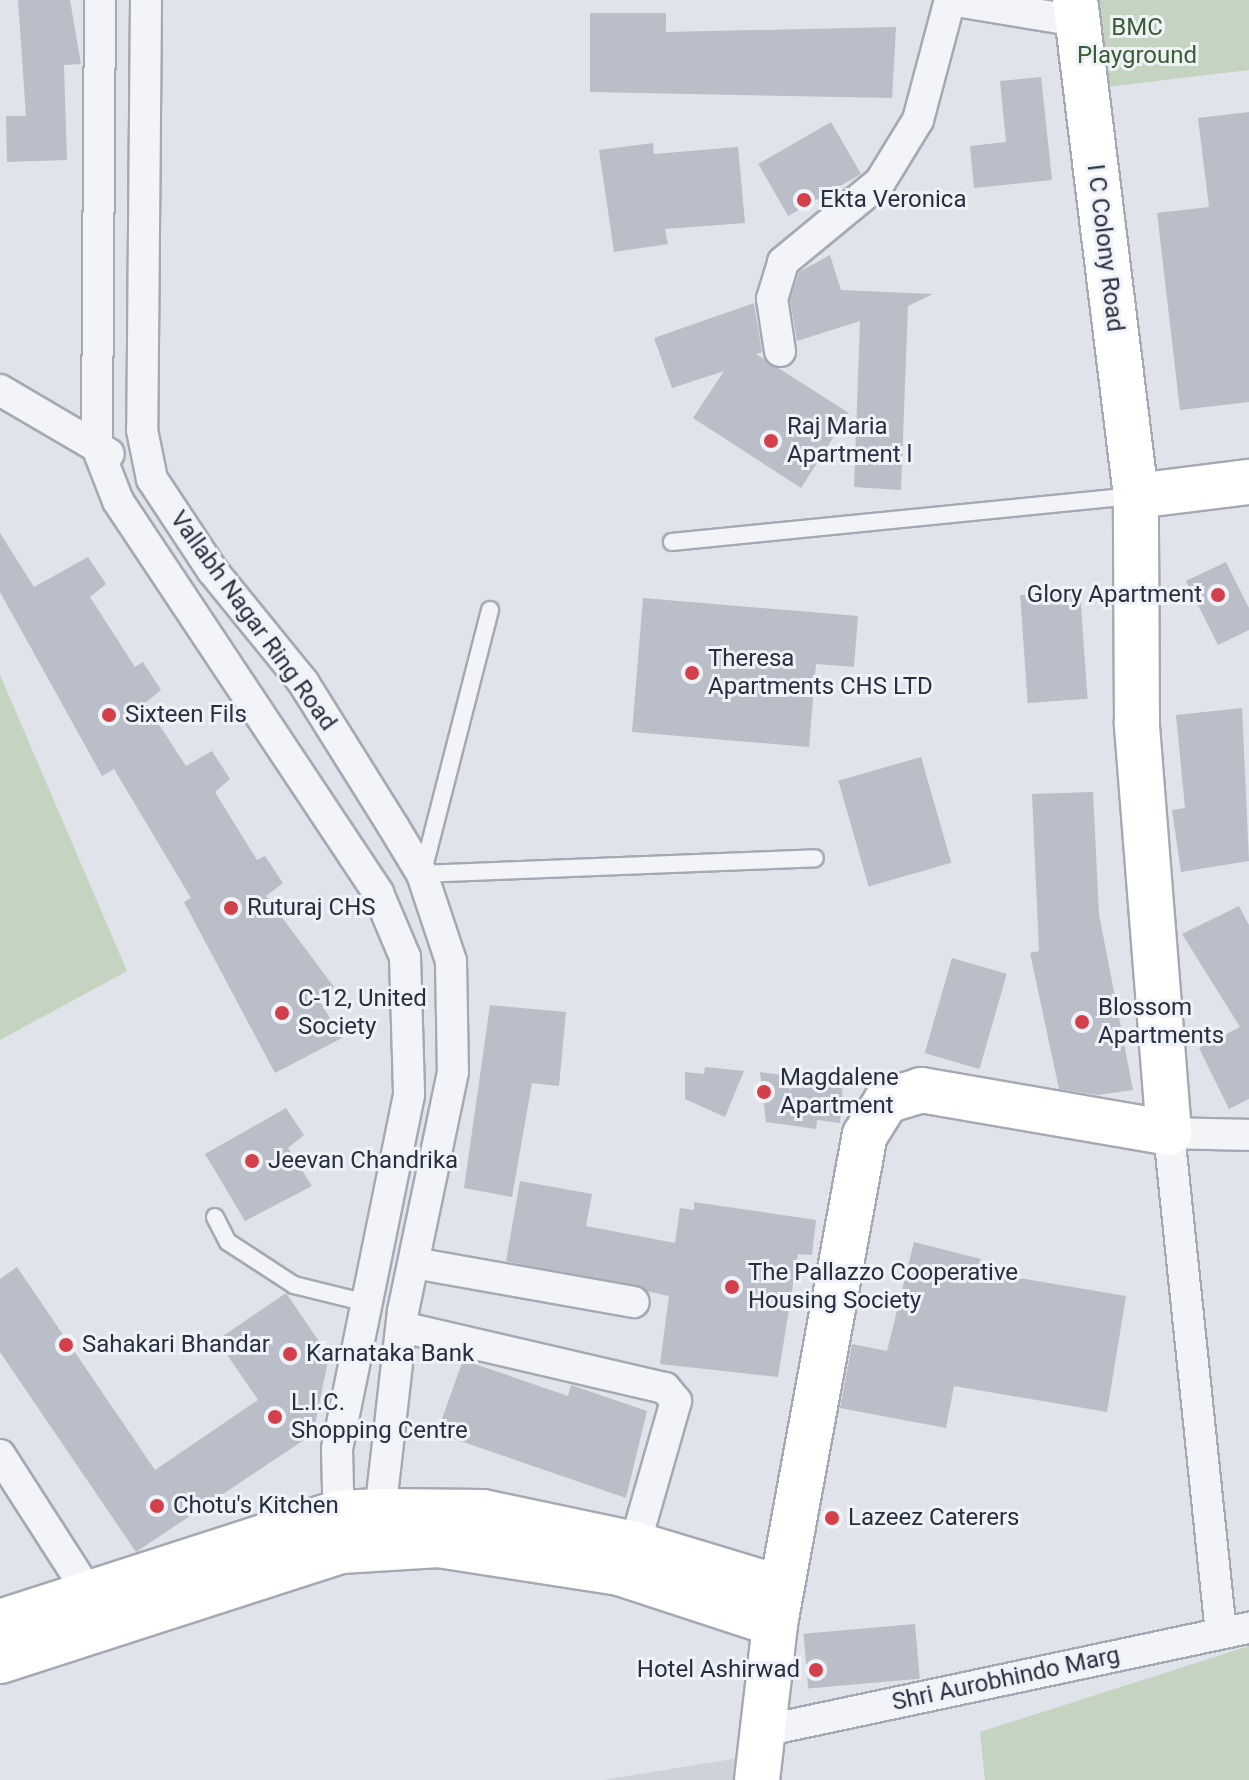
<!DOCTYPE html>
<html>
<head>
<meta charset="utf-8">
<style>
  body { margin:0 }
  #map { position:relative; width:1249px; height:1780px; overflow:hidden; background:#e0e3e9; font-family:Roboto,sans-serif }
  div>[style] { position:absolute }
  .built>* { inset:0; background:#ced2db }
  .green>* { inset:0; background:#c4d4c0 }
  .building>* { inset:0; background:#babec9; transform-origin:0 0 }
  .roads { filter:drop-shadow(2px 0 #a5a9b3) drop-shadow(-2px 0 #a5a9b3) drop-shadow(0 2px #a5a9b3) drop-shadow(0 -2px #a5a9b3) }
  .lane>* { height:16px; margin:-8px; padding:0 8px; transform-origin:8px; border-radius:8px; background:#f3f4f7 }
  .street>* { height:30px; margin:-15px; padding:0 15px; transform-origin:15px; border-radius:15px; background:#f3f4f7 }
  .secondary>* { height:44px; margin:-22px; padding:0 22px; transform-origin:22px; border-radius:22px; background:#fff }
  .dots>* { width:22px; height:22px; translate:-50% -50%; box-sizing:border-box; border:4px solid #eff2f7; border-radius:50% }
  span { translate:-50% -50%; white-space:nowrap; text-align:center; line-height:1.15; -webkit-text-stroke:6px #eff2f7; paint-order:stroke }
  .park-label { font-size:24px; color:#395e34 }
  .poi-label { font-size:24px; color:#282f41 }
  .left { translate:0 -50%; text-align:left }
  .right { translate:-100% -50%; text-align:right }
  .street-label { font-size:24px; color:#282f41 }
</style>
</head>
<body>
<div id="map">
  <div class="built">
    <i style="clip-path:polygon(739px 1758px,736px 1780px,603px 1780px)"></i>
  </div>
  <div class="green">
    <i style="clip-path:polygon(1090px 0,1249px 0,1249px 70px,1098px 88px)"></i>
    <i style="clip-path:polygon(0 675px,127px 971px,0 1040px)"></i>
    <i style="clip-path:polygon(1249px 1646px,1249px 1780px,985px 1780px,980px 1732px)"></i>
  </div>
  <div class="building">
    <i style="clip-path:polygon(18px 0,70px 0,81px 64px,64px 65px,67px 160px,7px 162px,6px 116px,26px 116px)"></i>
    <i style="clip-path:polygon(590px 13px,666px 13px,666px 32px,896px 27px,892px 98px,590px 92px)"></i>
    <i style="clip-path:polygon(1041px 77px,1052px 180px,974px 188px,970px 146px,1006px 142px,1000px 81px)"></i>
    <i style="clip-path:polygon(1249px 112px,1249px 402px,1180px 410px,1157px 213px,1209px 207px,1198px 118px)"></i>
    <i style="left:831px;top:122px;width:60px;height:84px;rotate:60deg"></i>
    <i style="clip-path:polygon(653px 143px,654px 154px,738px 147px,745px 223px,665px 229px,668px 244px,614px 252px,599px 150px)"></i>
    <i style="clip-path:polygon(830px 255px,841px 290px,933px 294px,908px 306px,901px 490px,854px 487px,860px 321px,797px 341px,790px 300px,799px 272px)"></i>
    <i style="clip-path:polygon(754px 303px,762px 352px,756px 354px,849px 413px,801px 488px,693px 418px,724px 371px,672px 388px,654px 338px)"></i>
    <i style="clip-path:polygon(0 533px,34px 587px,88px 557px,106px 584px,90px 597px,135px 667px,143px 662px,161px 690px,145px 703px,186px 766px,212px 751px,230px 779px,215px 792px,257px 860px,265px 856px,283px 883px,266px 896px,334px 987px,319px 1000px,342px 1038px,275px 1073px,184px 902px,191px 898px,114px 769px,102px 776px,0 592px)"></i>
    <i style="clip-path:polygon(1226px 562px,1249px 608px,1249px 630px,1218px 645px,1186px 581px)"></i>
    <i style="left:1080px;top:591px;width:108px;height:60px;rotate:86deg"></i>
    <i style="clip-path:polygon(643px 598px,858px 616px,854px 667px,816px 664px,809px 747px,632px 732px)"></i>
    <i style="clip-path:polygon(1242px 708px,1249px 861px,1181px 872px,1172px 810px,1185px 808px,1176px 715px)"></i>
    <i style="left:921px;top:757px;width:110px;height:86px;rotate:74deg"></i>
    <i style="clip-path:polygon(1093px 792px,1099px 914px,1133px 1090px,1098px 1095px,1059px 1089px,1030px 953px,1039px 951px,1032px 794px)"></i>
    <i style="clip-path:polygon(1239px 906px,1249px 925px,1249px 1099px,1229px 1109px,1199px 1048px,1240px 1027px,1182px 934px)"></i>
    <i style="left:952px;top:958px;width:57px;height:99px;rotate:16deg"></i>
    <i style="clip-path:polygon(490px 1005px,566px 1012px,559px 1086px,532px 1083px,512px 1197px,464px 1188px)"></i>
    <i style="clip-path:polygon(705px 1067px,744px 1071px,725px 1117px,685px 1099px,685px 1072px,704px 1074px)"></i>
    <i style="clip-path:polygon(760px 1072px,843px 1084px,840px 1123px,817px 1120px,816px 1129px,766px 1122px)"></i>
    <i style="clip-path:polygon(286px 1108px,304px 1135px,288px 1148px,312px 1186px,245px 1221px,205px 1154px)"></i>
    <i style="clip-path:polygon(520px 1181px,592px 1194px,586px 1226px,675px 1243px,680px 1208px,694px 1210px,694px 1202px,816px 1220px,812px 1255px,798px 1254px,778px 1377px,660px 1364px,669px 1296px,506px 1261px)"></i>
    <i style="clip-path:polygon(914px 1242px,981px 1259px,978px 1271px,1126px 1296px,1107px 1412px,954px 1386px,946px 1428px,840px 1408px,852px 1344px,887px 1351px)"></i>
    <i style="clip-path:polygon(17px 1267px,155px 1470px,258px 1400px,217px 1340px,286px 1293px,329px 1356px,313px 1434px,136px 1552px,0 1352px,0 1279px)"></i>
    <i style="clip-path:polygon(463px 1360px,568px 1396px,571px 1385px,647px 1411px,626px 1498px,437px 1433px)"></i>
    <i style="left:915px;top:1624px;width:55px;height:112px;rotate:85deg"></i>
  </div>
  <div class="roads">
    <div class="lane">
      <i style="left:672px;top:542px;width:464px;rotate:-5.7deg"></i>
      <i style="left:490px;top:610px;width:273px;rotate:104.4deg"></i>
      <i style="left:422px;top:874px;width:393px;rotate:-2.3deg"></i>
      <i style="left:215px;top:1217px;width:28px;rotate:63deg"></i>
      <i style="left:228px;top:1242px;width:79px;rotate:33.1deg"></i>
      <i style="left:294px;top:1285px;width:71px;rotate:13.8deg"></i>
    </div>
    <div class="street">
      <i style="left:100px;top:0;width:447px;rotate:90.4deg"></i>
      <i style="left:97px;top:447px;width:58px;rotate:68.7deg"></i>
      <i style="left:118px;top:501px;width:470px;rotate:56.4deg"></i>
      <i style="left:378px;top:893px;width:69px;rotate:67.1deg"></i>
      <i style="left:405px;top:957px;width:138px;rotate:88.3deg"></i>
      <i style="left:409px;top:1095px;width:361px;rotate:101.5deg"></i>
      <i style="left:337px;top:1449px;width:82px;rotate:88.6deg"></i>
      <i style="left:146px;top:0;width:430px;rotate:90.5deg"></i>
      <i style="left:142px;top:430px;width:50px;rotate:78.5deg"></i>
      <i style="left:152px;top:479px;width:109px;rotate:56.6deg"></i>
      <i style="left:212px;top:570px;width:144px;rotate:50.9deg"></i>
      <i style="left:303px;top:682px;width:170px;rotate:58deg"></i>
      <i style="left:393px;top:826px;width:56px;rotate:58.9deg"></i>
      <i style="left:422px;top:874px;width:92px;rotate:71.6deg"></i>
      <i style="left:451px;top:961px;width:111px;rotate:89deg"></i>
      <i style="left:453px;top:1072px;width:244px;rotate:101.8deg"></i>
      <i style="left:403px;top:1311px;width:220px;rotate:96.5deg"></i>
      <i style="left:950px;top:0;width:129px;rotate:9.4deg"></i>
      <i style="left:780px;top:351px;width:53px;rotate:-98.7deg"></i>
      <i style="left:772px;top:299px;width:39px;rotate:-73deg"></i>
      <i style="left:783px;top:262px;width:126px;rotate:-39.5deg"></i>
      <i style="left:880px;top:182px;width:73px;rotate:-58.5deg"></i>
      <i style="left:918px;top:120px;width:124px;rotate:-75.1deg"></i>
      <i style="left:0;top:390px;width:126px;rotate:30.4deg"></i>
      <i style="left:414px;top:1263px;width:223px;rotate:10.1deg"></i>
      <i style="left:402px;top:1327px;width:270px;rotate:13.1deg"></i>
      <i style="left:665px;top:1388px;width:17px;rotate:50deg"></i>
      <i style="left:676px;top:1401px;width:149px;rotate:106deg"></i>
      <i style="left:0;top:1455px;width:183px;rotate:57.3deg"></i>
      <i style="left:1221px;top:1633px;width:503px;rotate:-95.94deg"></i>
      <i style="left:1169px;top:1133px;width:80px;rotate:1.4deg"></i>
      <i style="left:763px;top:1731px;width:497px;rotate:-12deg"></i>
    </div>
    <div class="secondary">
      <i style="left:1136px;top:496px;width:114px;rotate:-7.1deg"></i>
      <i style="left:0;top:1622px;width:355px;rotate:-17.9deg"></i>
      <i style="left:338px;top:1513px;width:42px;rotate:-2.7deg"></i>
      <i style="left:380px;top:1511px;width:103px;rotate:0.6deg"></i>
      <i style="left:483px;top:1512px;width:155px;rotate:11.9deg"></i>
      <i style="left:635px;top:1544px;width:152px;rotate:16.8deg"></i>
      <i style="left:0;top:1661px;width:358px;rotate:-17.9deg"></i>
      <i style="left:341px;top:1551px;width:98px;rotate:-3.5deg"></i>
      <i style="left:439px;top:1545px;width:182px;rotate:8.8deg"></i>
      <i style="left:619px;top:1573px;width:164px;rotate:18.1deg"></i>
      <i style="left:757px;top:1780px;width:157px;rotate:-83.4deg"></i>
      <i style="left:775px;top:1624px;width:497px;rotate:-79.6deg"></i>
      <i style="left:865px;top:1135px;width:40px;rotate:-58deg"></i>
      <i style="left:886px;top:1101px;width:37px;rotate:-17deg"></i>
      <i style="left:921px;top:1090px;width:252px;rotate:9.8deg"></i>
      <i style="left:1169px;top:1133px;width:412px;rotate:-94.5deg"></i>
      <i style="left:1137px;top:722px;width:226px;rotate:-90.3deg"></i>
      <i style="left:1136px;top:496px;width:500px;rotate:-97deg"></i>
    </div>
  </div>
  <div class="dots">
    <i style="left:804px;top:200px;background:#d3404b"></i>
    <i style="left:771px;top:441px;background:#d3404b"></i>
    <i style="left:1218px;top:595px;background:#d3404b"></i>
    <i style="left:692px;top:673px;background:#d3404b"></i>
    <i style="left:109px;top:715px;background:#d3404b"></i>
    <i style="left:231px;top:908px;background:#d3404b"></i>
    <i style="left:282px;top:1013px;background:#d3404b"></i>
    <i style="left:1082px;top:1022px;background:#d3404b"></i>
    <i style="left:764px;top:1092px;background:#d3404b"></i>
    <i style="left:252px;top:1161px;background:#d3404b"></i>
    <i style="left:732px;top:1287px;background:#d3404b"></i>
    <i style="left:66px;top:1345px;background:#d3404b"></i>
    <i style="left:290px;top:1354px;background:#d3404b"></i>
    <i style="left:275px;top:1417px;background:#d3404b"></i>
    <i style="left:157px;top:1506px;background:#d3404b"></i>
    <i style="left:832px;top:1518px;background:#d3404b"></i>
    <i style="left:816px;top:1670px;background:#d3404b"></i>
  </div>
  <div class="park-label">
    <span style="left:1137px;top:42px">BMC<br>Playground</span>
  </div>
  <div class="poi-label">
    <span class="left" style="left:820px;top:200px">Ekta Veronica</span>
    <span class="left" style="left:787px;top:441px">Raj Maria<br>Apartment l</span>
    <span class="right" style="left:1202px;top:595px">Glory Apartment</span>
    <span class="left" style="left:708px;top:673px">Theresa<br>Apartments CHS LTD</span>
    <span class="left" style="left:125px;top:715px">Sixteen Fils</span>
    <span class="left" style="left:247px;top:908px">Ruturaj CHS</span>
    <span class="left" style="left:298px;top:1013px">C-12, United<br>Society</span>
    <span class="left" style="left:1098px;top:1022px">Blossom<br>Apartments</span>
    <span class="left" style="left:780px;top:1092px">Magdalene<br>Apartment</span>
    <span class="left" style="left:268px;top:1161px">Jeevan Chandrika</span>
    <span class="left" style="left:748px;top:1287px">The Pallazzo Cooperative<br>Housing Society</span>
    <span class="left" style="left:82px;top:1345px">Sahakari Bhandar</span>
    <span class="left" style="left:306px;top:1354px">Karnataka Bank</span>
    <span class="left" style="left:291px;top:1417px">L.I.C.<br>Shopping Centre</span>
    <span class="left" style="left:173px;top:1506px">Chotu's Kitchen</span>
    <span class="left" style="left:848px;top:1518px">Lazeez Caterers</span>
    <span class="right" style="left:800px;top:1670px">Hotel Ashirwad</span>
  </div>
  <div class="street-label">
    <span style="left:1105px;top:248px;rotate:83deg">I C Colony Road</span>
    <span style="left:253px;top:621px;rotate:54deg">Vallabh Nagar Ring Road</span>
    <span style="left:1006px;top:1679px;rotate:-12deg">Shri Aurobhindo Marg</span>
  </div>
</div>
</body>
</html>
